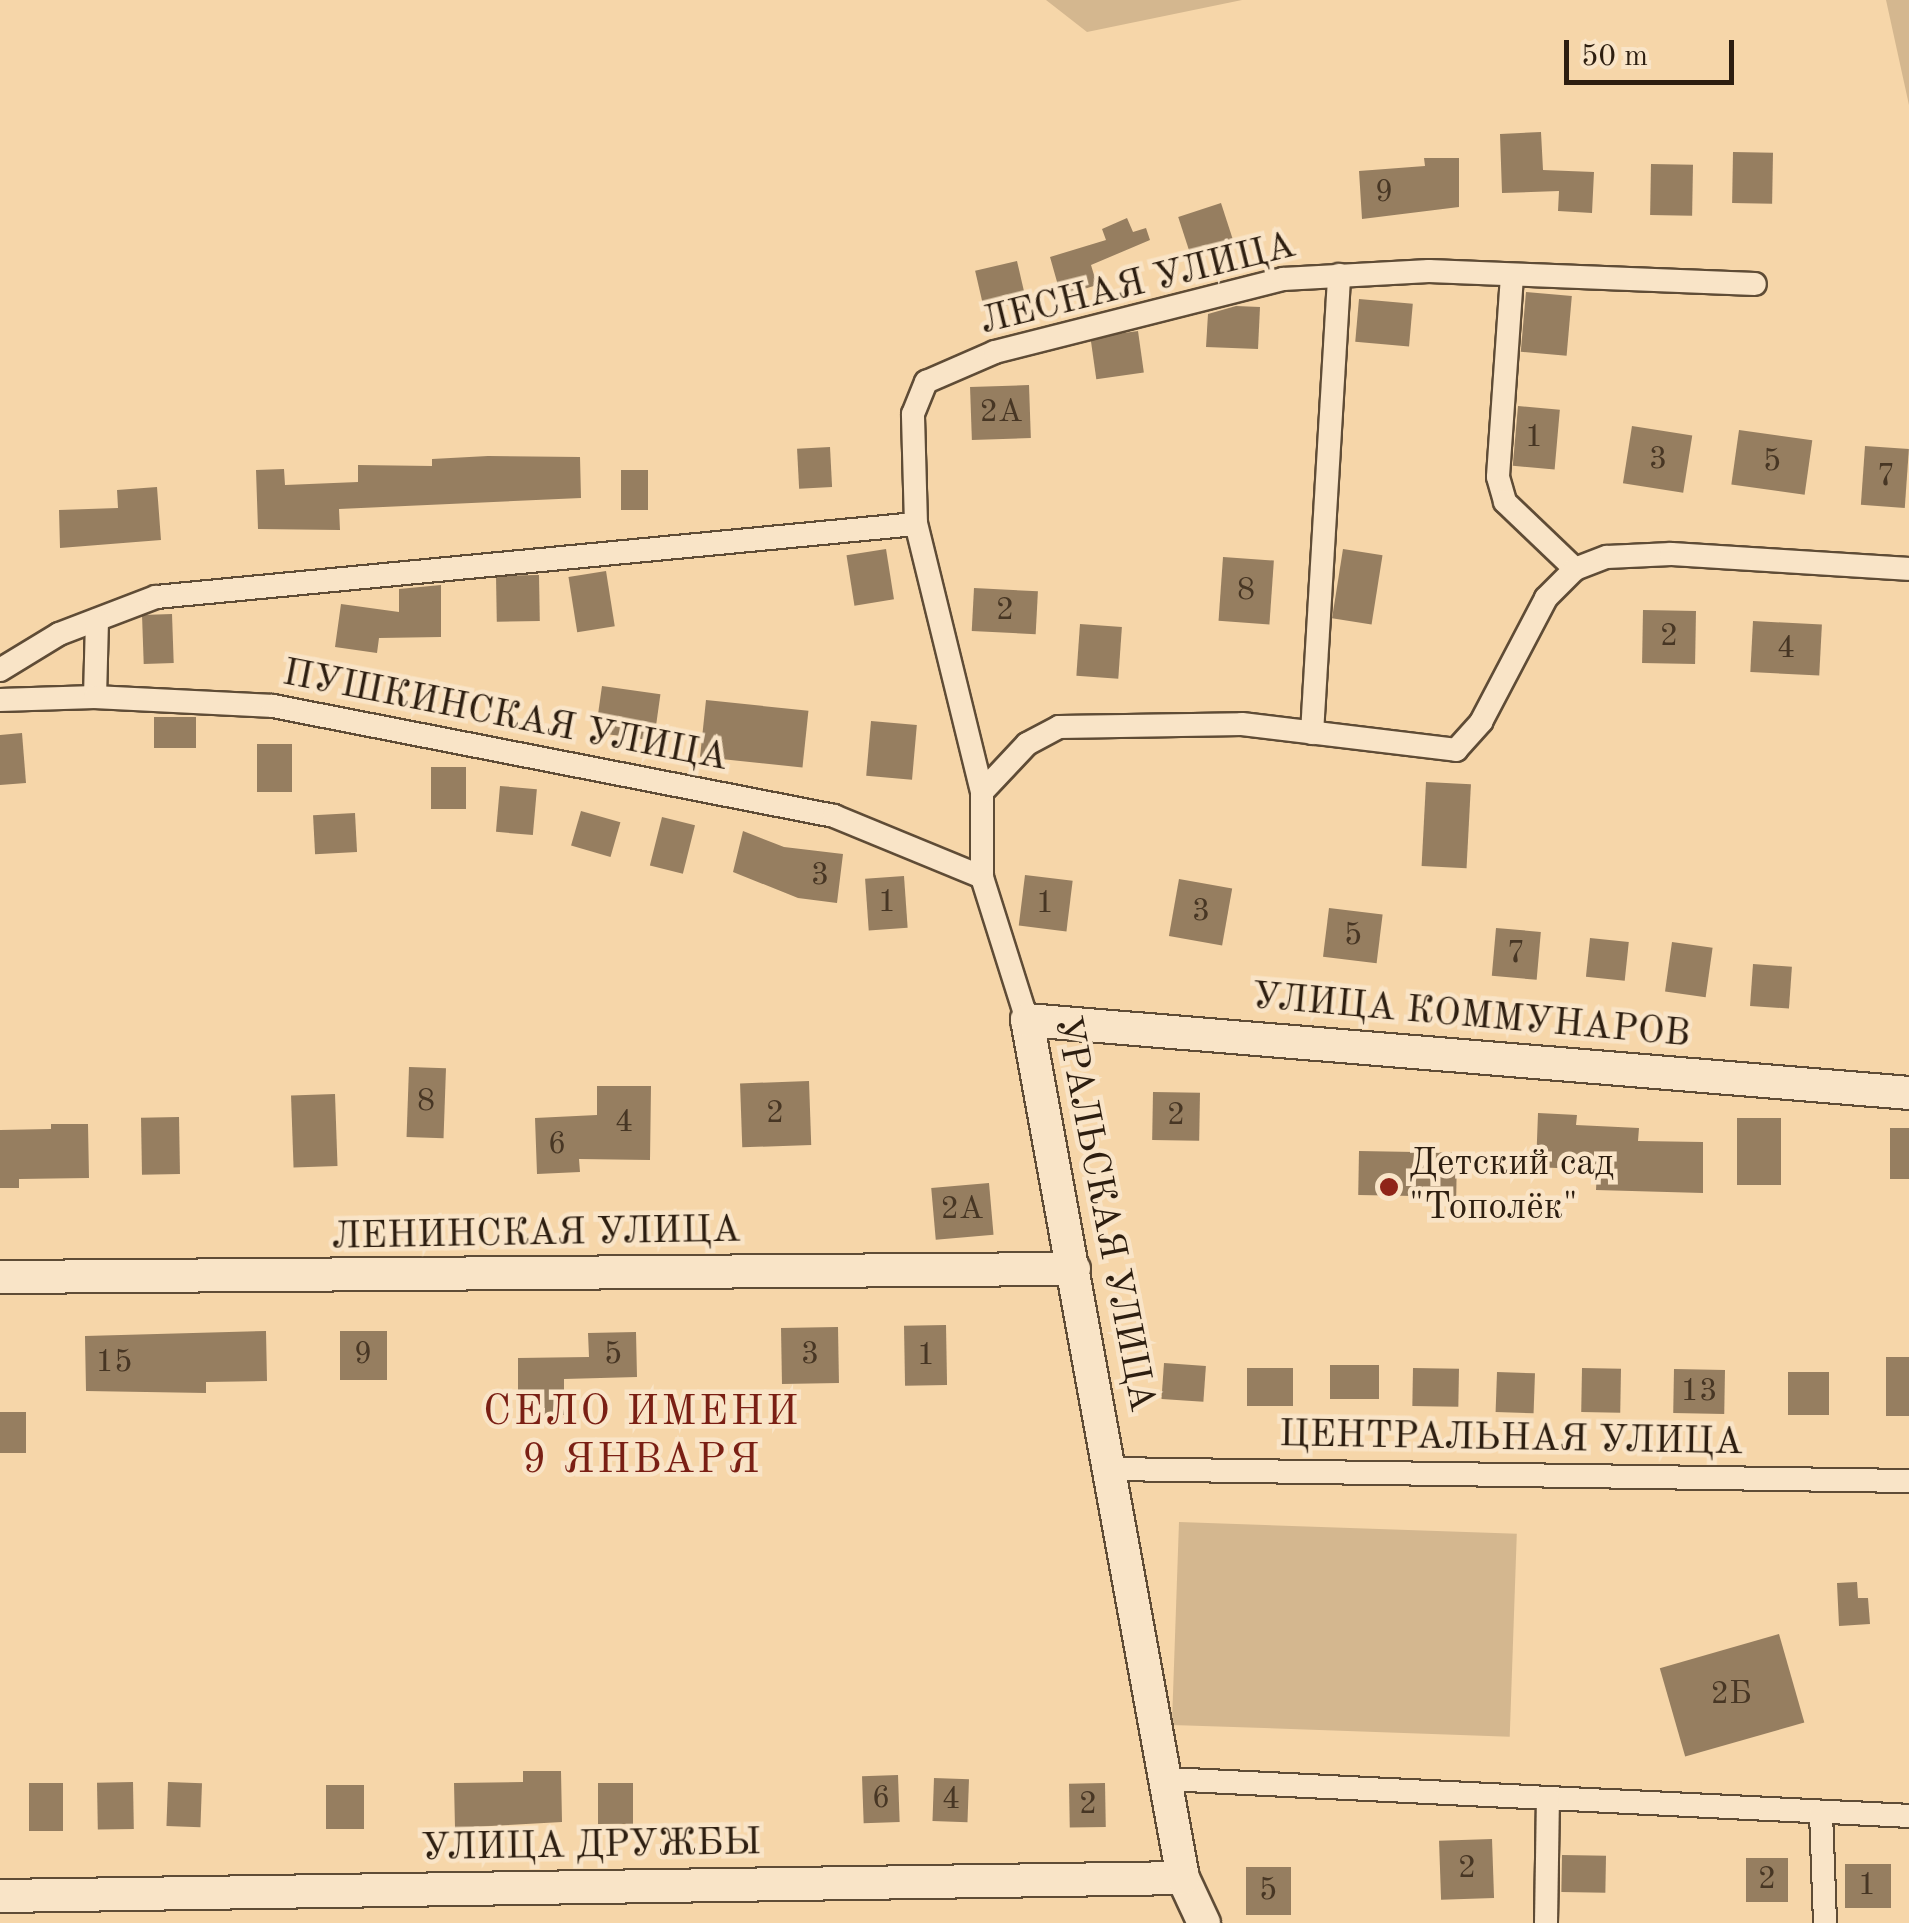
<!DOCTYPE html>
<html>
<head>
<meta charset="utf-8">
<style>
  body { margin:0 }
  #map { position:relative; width:1909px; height:1923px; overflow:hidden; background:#f6d6a9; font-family:"Old Standard TT",serif }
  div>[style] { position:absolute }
  .green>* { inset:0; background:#d4b78f; transform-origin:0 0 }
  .building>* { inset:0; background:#967e60; transform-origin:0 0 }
  .roads { filter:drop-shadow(2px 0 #5f4c36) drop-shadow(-2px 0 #5f4c36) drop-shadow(0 2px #5f4c36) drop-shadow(0 -2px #5f4c36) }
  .street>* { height:22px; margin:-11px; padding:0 11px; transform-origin:11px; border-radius:11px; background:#f9e4c7 }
  .secondary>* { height:32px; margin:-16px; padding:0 16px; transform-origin:16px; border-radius:16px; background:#f9e4c7 }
  .dots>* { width:28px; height:28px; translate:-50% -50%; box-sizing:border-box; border:5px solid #f9e4c7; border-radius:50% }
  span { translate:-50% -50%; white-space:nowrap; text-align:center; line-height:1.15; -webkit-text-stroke:9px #f9e4c7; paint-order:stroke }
  .number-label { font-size:32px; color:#473624 }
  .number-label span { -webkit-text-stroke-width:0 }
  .street-label { font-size:38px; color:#2d1e10 }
  .poi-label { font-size:38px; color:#2d1e10 }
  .left { translate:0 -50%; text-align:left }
  .quarter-label { font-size:42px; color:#7a1f14; letter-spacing:2.5px }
  .scale { position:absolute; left:1564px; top:40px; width:170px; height:45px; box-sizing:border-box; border:5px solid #2d1e10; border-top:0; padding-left:12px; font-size:30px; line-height:35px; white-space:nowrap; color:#2d1e10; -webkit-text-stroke:8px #f9e4c7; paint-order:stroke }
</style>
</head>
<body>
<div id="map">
  <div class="green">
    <i style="clip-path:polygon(1046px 0,1242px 0,1087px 32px)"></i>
    <i style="clip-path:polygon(1886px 0,1909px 0,1909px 105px)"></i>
    <i style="left:1179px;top:1522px;width:338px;height:203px;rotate:2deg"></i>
  </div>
  <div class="building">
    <i style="clip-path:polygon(1541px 132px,1543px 170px,1594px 172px,1592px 213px,1558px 211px,1559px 191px,1502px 193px,1500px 134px)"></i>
    <i style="left:1733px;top:152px;width:40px;height:51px;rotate:1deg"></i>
    <i style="clip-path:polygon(1424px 158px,1459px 158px,1459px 207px,1362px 219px,1359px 171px,1425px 166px)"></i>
    <i style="left:1651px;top:164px;width:42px;height:51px;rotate:1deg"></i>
    <i style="left:1221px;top:203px;width:41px;height:45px;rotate:72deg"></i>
    <i style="clip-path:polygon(1127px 218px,1133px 232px,1146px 228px,1150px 240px,1091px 265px,1097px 285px,1061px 296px,1050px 257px,1106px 240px,1102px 229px)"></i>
    <i style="left:1017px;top:261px;width:41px;height:43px;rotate:77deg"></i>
    <i style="left:1526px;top:292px;width:46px;height:60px;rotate:5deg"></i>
    <i style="left:1359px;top:299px;width:54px;height:43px;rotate:5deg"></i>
    <i style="clip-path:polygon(1236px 306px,1260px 307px,1258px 349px,1206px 347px,1208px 314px)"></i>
    <i style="left:1138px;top:331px;width:42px;height:48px;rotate:82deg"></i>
    <i style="left:1029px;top:385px;width:53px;height:59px;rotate:88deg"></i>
    <i style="left:1518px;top:406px;width:42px;height:60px;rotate:5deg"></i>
    <i style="left:1632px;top:426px;width:61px;height:58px;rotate:9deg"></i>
    <i style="left:1739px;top:430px;width:74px;height:55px;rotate:8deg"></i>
    <i style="left:1865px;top:446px;width:44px;height:59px;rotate:4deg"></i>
    <i style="left:830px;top:447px;width:40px;height:33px;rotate:87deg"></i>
    <i style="clip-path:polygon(488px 456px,580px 457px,581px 498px,339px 509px,340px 530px,258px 529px,256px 470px,284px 469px,285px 485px,358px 482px,358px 465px,432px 466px,432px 459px)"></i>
    <i style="left:621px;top:470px;width:27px;height:40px"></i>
    <i style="clip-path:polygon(157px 487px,161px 540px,60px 548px,59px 510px,118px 508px,117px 490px)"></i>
    <i style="left:886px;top:549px;width:51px;height:40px;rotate:81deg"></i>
    <i style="left:1343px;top:549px;width:40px;height:70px;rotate:9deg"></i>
    <i style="left:1223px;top:557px;width:51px;height:64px;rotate:4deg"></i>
    <i style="left:606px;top:571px;width:56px;height:38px;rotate:81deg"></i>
    <i style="left:539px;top:575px;width:46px;height:43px;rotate:89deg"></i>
    <i style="clip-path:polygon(441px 585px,441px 637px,379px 638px,377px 653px,335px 647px,341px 604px,399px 612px,399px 589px)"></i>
    <i style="left:974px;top:588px;width:64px;height:43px;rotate:3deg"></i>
    <i style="left:1643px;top:610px;width:53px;height:53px;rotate:1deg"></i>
    <i style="left:172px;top:614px;width:49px;height:30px;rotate:88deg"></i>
    <i style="left:1753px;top:621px;width:69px;height:51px;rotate:3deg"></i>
    <i style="left:1080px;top:624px;width:42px;height:52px;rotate:4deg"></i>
    <i style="left:602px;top:686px;width:59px;height:47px;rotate:8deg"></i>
    <i style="left:706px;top:700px;width:103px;height:57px;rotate:6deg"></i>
    <i style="left:154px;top:717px;width:42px;height:31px"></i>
    <i style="left:871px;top:721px;width:46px;height:55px;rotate:5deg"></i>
    <i style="clip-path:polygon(22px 733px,26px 783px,0 785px,0 735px)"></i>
    <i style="left:257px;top:744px;width:35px;height:48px"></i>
    <i style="left:466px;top:767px;width:42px;height:35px;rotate:90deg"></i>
    <i style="left:1426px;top:782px;width:45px;height:84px;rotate:3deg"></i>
    <i style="left:500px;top:786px;width:37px;height:46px;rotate:5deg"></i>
    <i style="left:581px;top:811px;width:41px;height:36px;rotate:16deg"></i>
    <i style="left:355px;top:813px;width:39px;height:42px;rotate:87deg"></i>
    <i style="left:662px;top:817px;width:34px;height:50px;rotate:14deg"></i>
    <i style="clip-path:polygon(743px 831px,784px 847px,843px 854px,837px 903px,798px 898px,733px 872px)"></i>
    <i style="left:1025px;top:875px;width:48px;height:51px;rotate:7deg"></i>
    <i style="left:904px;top:876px;width:52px;height:39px;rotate:86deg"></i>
    <i style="left:1179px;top:879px;width:54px;height:58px;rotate:10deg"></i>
    <i style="left:1329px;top:908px;width:54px;height:49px;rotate:7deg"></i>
    <i style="left:1496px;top:928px;width:45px;height:48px;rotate:5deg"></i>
    <i style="left:1590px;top:938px;width:39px;height:39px;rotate:6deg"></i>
    <i style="left:1672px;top:942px;width:41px;height:50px;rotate:8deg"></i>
    <i style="left:1753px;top:964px;width:39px;height:42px;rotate:4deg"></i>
    <i style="left:409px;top:1067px;width:37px;height:70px;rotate:2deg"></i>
    <i style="left:809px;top:1081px;width:64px;height:69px;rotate:88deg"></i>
    <i style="clip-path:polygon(597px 1086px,651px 1086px,650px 1160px,579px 1159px,580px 1172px,537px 1174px,535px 1118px,597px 1115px)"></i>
    <i style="left:1153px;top:1092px;width:47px;height:48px;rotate:1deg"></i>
    <i style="left:335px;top:1094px;width:72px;height:44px;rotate:88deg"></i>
    <i style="clip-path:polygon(1538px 1113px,1577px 1115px,1576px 1125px,1639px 1128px,1638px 1141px,1703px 1142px,1703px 1193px,1596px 1190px,1597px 1170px,1536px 1167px)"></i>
    <i style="left:179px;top:1117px;width:57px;height:38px;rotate:89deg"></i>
    <i style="left:1737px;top:1118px;width:44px;height:67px"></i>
    <i style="clip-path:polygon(51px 1124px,88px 1124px,89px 1178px,19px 1179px,19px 1188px,0 1188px,0 1130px,51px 1129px)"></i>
    <i style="left:1890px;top:1128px;width:19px;height:51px"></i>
    <i style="left:1359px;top:1151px;width:98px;height:44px;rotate:1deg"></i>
    <i style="left:989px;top:1183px;width:52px;height:58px;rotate:85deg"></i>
    <i style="left:946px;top:1325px;width:60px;height:42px;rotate:89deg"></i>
    <i style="left:838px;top:1327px;width:56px;height:57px;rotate:89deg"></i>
    <i style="clip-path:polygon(266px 1331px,267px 1381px,206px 1382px,206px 1393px,86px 1391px,85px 1336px)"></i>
    <i style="left:340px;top:1331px;width:47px;height:49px"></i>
    <i style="clip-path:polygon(636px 1332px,637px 1377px,564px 1379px,564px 1415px,518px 1416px,518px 1358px,589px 1357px,588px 1333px)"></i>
    <i style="left:1886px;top:1357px;width:23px;height:59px"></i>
    <i style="left:1164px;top:1363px;width:42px;height:36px;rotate:4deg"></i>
    <i style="left:1330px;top:1365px;width:49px;height:34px"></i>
    <i style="left:1247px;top:1368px;width:46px;height:38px"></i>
    <i style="left:1413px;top:1368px;width:46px;height:38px;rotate:1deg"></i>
    <i style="left:1582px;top:1368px;width:39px;height:44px;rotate:1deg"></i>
    <i style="left:1674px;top:1369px;width:51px;height:44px;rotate:1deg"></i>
    <i style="left:1497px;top:1372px;width:38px;height:40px;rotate:2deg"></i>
    <i style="left:1788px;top:1372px;width:41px;height:43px"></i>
    <i style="left:0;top:1412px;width:26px;height:41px"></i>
    <i style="clip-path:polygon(1857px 1582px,1858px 1598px,1868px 1598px,1870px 1624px,1839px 1626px,1837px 1583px)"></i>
    <i style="left:1779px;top:1634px;width:92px;height:124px;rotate:74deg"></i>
    <i style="clip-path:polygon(523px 1771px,561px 1771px,562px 1822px,455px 1828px,454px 1783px,523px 1782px)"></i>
    <i style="left:898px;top:1775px;width:47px;height:36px;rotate:88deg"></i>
    <i style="left:934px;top:1778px;width:35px;height:43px;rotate:2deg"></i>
    <i style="left:133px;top:1782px;width:47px;height:36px;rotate:89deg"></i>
    <i style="left:168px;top:1782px;width:34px;height:44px;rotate:2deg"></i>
    <i style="left:29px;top:1783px;width:34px;height:48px"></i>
    <i style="left:633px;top:1783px;width:41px;height:35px;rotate:90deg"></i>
    <i style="left:1105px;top:1783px;width:44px;height:36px;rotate:89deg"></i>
    <i style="left:326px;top:1785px;width:38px;height:44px"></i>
    <i style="left:1492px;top:1839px;width:59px;height:53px;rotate:88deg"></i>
    <i style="left:1562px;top:1855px;width:44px;height:37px;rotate:1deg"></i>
    <i style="left:1746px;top:1858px;width:42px;height:44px"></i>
    <i style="left:1845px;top:1864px;width:46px;height:44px"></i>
    <i style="left:1246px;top:1867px;width:45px;height:48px"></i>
  </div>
  <div class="roads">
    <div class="street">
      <i style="left:1512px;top:276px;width:201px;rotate:94deg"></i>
      <i style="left:1498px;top:477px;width:26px;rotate:74deg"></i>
      <i style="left:1505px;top:502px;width:97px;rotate:43.7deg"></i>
      <i style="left:0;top:670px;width:69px;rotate:-31.4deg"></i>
      <i style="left:59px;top:634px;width:104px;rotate:-20.9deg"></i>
      <i style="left:156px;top:597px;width:763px;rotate:-5.49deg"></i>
      <i style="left:95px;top:697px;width:77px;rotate:-88.5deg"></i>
      <i style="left:0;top:700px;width:95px;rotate:-1.8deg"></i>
      <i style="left:95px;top:697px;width:178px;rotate:2.9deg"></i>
      <i style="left:273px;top:706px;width:572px;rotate:11.09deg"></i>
      <i style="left:834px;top:816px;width:160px;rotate:22.4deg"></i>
      <i style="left:1312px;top:733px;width:459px;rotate:-86.6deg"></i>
      <i style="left:982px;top:792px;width:66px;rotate:-46.8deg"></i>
      <i style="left:1027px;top:744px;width:36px;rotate:-28deg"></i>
      <i style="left:1059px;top:727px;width:183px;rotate:-0.9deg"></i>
      <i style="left:1242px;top:724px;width:216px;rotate:6.9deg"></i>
      <i style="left:1456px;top:750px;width:38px;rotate:-48deg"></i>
      <i style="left:1481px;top:722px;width:140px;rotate:-62.3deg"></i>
      <i style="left:1546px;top:598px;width:41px;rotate:-45deg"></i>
      <i style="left:1575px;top:569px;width:34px;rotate:-21deg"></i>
      <i style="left:1607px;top:557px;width:64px;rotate:-2.7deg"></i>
      <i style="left:1671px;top:554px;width:238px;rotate:3.6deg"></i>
      <i style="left:1027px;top:1020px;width:150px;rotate:-107.5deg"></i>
      <i style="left:982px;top:877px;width:85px;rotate:-90deg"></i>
      <i style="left:982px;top:792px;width:276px;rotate:-103.8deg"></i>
      <i style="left:916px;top:524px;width:110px;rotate:-91.6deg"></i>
      <i style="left:913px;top:414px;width:35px;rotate:-68deg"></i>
      <i style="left:926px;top:382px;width:75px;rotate:-23.5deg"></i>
      <i style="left:995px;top:352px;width:297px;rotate:-14.2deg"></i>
      <i style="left:1283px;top:279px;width:146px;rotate:-3.1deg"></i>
      <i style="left:1429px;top:271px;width:326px;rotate:2.3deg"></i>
      <i style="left:1111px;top:1469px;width:798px;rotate:0.86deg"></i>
      <i style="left:1167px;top:1779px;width:743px;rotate:2.85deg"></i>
      <i style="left:1821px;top:1813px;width:110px;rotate:87.9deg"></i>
      <i style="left:1546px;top:1923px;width:124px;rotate:-89.1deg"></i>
    </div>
    <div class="secondary">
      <i style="left:0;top:1277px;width:1074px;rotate:-0.43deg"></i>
      <i style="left:0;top:1896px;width:1183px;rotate:-0.87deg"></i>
      <i style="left:1204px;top:1923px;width:50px;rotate:-115deg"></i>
      <i style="left:1183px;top:1878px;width:872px;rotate:-100.3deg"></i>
      <i style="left:1027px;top:1020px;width:885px;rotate:4.73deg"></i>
    </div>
  </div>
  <div class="dots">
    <i style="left:1389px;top:1187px;background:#8f2418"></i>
  </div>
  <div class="number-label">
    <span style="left:1384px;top:193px">9</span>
    <span style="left:1001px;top:413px">2А</span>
    <span style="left:1534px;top:438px">1</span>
    <span style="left:1658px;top:460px">3</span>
    <span style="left:1772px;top:462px">5</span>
    <span style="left:1886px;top:477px">7</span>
    <span style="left:1246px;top:591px">8</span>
    <span style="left:1005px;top:611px">2</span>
    <span style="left:1669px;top:637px">2</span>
    <span style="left:1786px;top:649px">4</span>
    <span style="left:820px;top:876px">3</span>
    <span style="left:887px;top:903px">1</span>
    <span style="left:1045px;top:904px">1</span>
    <span style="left:1201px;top:912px">3</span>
    <span style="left:1353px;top:936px">5</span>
    <span style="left:1516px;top:954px">7</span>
    <span style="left:426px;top:1102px">8</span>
    <span style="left:775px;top:1114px">2</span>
    <span style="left:1176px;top:1116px">2</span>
    <span style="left:624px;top:1123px">4</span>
    <span style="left:557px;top:1145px">6</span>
    <span style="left:962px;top:1210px">2А</span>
    <span style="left:363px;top:1355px">9</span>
    <span style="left:613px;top:1355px">5</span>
    <span style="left:810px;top:1355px">3</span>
    <span style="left:926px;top:1356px">1</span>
    <span style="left:114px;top:1363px">15</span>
    <span style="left:1699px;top:1392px">13</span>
    <span style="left:1731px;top:1695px">2Б</span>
    <span style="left:881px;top:1799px">6</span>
    <span style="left:951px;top:1800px">4</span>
    <span style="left:1088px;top:1805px">2</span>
    <span style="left:1467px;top:1869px">2</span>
    <span style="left:1767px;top:1880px">2</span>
    <span style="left:1867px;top:1886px">1</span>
    <span style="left:1268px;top:1891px">5</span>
  </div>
  <div class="street-label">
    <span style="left:1138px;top:285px;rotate:-14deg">ЛЕСНАЯ УЛИЦА</span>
    <span style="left:505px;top:717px;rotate:11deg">ПУШКИНСКАЯ УЛИЦА</span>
    <span style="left:1471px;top:1017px;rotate:5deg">УЛИЦА КОММУНАРОВ</span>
    <span style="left:1103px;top:1214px;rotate:79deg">УРАЛЬСКАЯ УЛИЦА</span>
    <span style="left:536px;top:1235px;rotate:-1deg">ЛЕНИНСКАЯ УЛИЦА</span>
    <span style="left:1511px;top:1440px;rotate:1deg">ЦЕНТРАЛЬНАЯ УЛИЦА</span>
    <span style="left:591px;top:1847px;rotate:-1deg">УЛИЦА ДРУЖБЫ</span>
  </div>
  <div class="poi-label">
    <span class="left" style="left:1409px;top:1187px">Детский сад<br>"Тополёк"</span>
  </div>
  <div class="quarter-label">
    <span style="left:642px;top:1437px">СЕЛО ИМЕНИ<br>9 ЯНВАРЯ</span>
  </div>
  <div class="scale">50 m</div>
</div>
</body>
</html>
